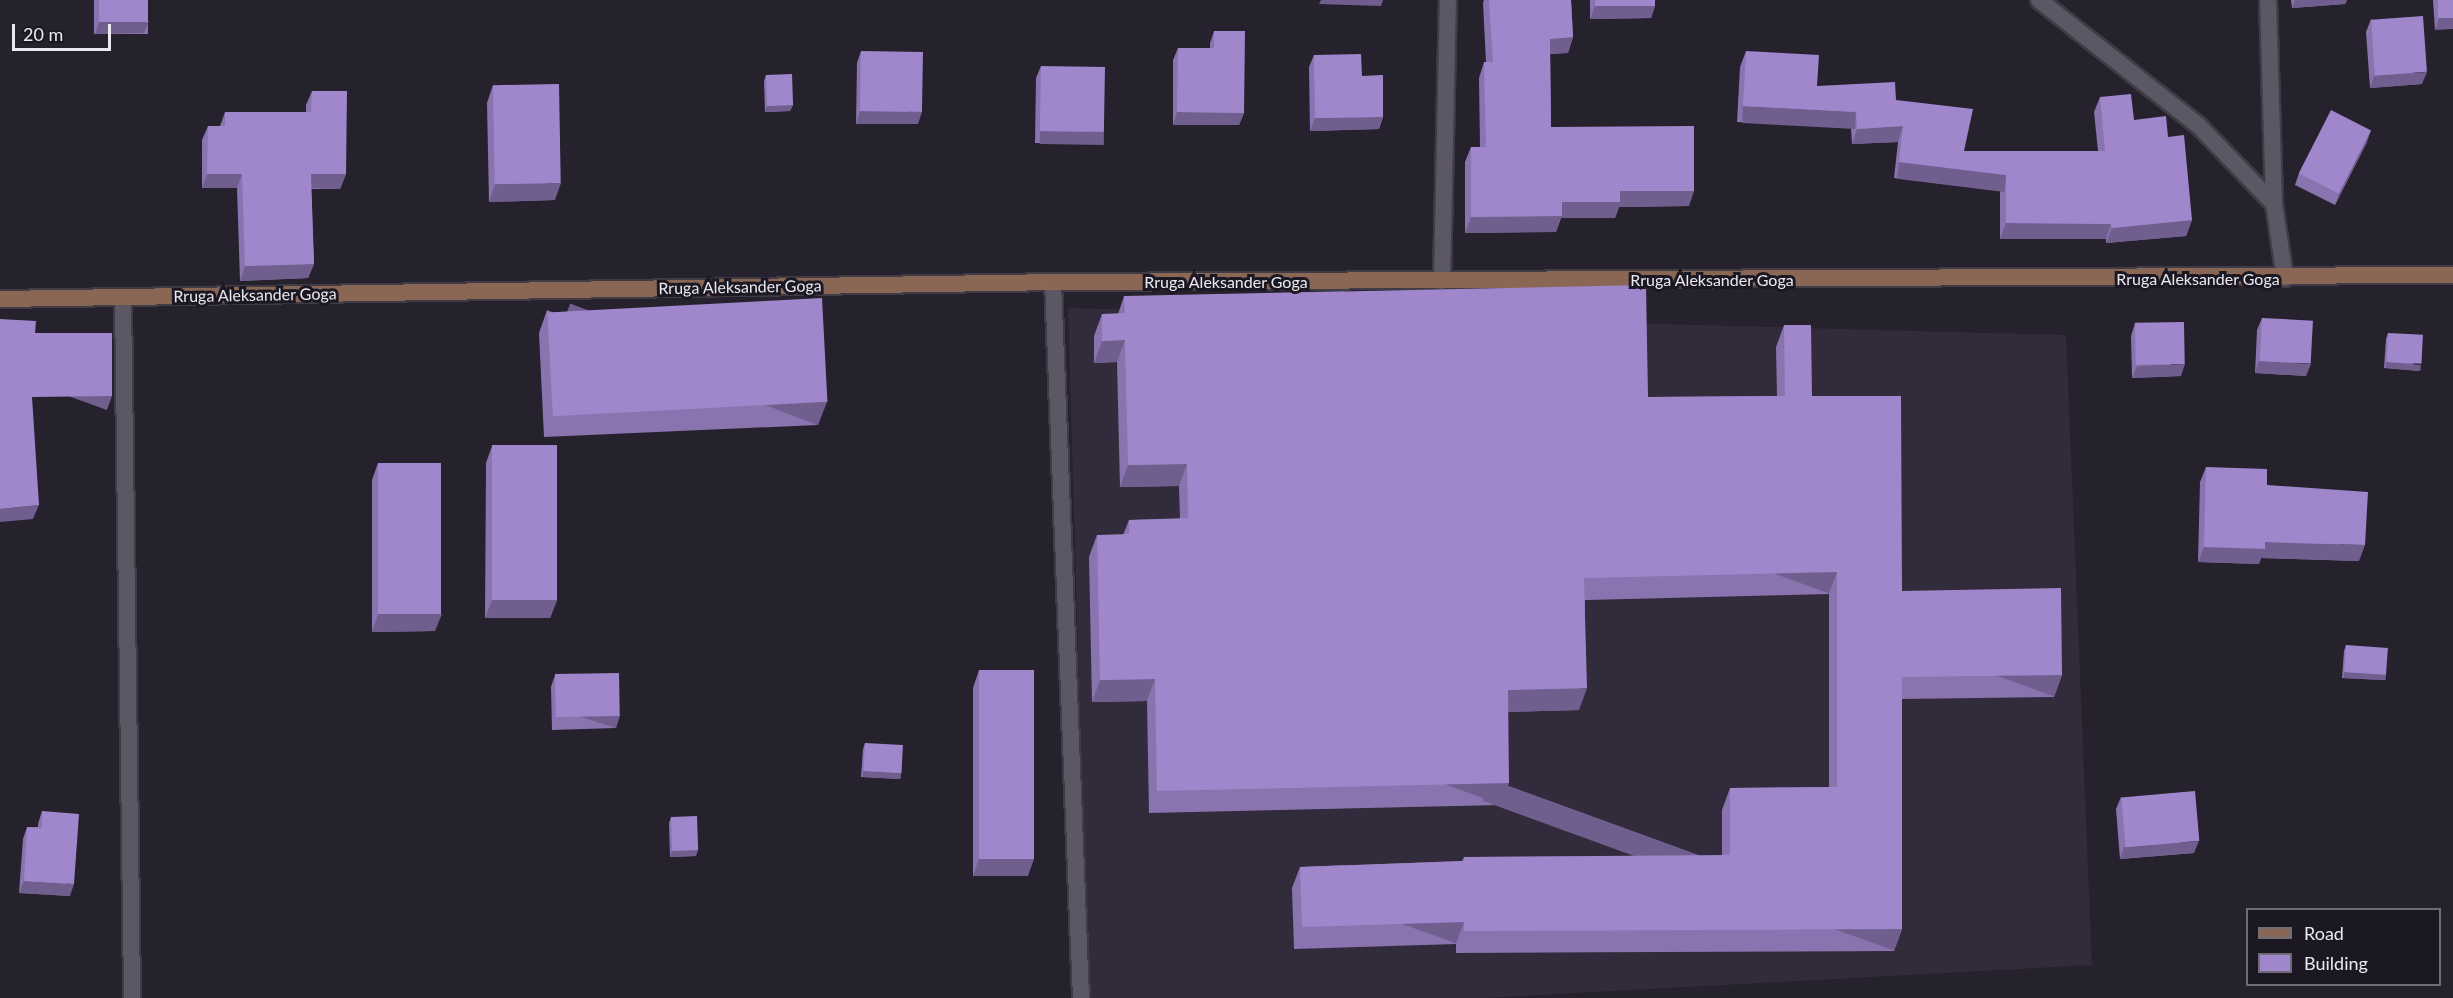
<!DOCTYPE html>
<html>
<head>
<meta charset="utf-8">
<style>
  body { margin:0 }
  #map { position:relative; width:2453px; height:998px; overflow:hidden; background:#25212d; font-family:Lato,sans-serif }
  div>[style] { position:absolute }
  .industrial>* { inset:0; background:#322b3b }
  .roads { filter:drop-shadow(2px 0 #3f3c45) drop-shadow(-2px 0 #3f3c45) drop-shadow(0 2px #3f3c45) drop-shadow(0 -2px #3f3c45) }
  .minor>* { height:16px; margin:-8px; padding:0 8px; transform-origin:8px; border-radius:8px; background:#5c5765 }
  .secondary>* { height:16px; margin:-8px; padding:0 8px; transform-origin:8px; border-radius:8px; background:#896754 }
  .wall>* { inset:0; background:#8a74af; transform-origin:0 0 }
  .shaded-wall>* { inset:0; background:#705e8f; transform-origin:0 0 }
  .building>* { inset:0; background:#a087cc; transform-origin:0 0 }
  span { translate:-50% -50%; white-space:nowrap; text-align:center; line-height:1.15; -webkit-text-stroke:6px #1c1823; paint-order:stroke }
  .street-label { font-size:16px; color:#ebe9f0 }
  .legend { position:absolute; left:2246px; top:908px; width:195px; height:78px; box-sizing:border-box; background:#1c1823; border:2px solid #6f6c75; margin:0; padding:8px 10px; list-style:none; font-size:18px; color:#ebe9f0 }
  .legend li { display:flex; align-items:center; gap:12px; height:30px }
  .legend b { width:30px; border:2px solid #6f6c75 }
  .scale { position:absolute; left:12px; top:24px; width:99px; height:27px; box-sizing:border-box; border:3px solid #ebe9f0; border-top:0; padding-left:8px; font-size:18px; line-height:21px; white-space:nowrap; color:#ebe9f0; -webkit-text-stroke:4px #1c1823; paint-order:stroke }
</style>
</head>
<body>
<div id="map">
  <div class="industrial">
    <i style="clip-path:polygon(1068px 308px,2066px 335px,2092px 965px,1484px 998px,1088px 998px)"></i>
  </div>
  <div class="roads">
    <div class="minor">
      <i style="left:2039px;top:0;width:202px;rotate:38.2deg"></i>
      <i style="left:2198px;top:125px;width:110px;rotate:46.1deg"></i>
      <i style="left:2274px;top:204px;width:75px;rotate:81.5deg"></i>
      <i style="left:2268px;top:0;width:204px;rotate:88.3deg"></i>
      <i style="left:1442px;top:281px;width:281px;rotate:-88.8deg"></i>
      <i style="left:1053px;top:282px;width:717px;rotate:87.76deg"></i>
      <i style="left:123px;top:297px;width:701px;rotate:89.26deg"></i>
    </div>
    <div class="secondary">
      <i style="left:0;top:299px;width:1053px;rotate:-0.92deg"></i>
      <i style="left:1053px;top:282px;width:1400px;rotate:-0.29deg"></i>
    </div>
  </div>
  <div class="wall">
    <i style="left:94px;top:0;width:54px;height:34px"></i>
    <i style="clip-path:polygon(1484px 0,1571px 0,1573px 37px,1568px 53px,1550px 54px,1551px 127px,1689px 206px,1619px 207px,1615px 218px,1561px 218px,1556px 232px,1465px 233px,1465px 162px,1471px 147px,1480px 147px,1479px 78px,1484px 62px,1486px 62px,1483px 3px)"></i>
    <i style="clip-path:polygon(1590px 0,1655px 0,1655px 6px,1651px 18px,1590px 19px)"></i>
    <i style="clip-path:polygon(2291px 0,2347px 0,2345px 4px,2292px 8px)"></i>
    <i style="clip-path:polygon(2433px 0,2453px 0,2435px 30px)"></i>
    <i style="clip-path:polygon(2371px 19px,2422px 84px,2370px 88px,2366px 32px)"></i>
    <i style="clip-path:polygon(1214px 31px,1244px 113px,1239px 125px,1173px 125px,1173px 60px,1178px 48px,1210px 48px,1210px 43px)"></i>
    <i style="clip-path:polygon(861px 51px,918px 124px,856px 124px,857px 63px)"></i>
    <i style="clip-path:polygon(1746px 51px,1817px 86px,1896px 100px,1964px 151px,2098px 151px,2094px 112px,2100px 97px,2134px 120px,2168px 137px,2192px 220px,2186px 236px,2106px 243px,2106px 239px,2000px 239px,2000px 191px,1894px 178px,1898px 142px,1852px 144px,1851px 128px,1737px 122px,1740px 67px)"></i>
    <i style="clip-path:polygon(1314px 55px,1383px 117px,1379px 129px,1310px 131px,1309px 67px)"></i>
    <i style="clip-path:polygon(1041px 66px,1099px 144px,1035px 143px,1036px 78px)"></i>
    <i style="clip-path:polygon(766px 75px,793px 105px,790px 111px,765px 112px,764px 81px)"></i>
    <i style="clip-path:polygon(493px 85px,555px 200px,489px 202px,487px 103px)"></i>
    <i style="clip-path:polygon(312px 91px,346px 174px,340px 189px,311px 189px,314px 264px,308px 278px,240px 281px,237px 188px,202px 188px,202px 140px,208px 126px,220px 126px,225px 112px,306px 112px,306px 105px)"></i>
    <i style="clip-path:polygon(2367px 142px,2335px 205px,2295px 185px,2299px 173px)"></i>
    <i style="clip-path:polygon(1124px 296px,1648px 397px,1777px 396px,1776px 347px,1784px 325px,1812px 396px,1902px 591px,2062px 675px,2054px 697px,1902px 699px,1902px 929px,1894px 951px,1456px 953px,1456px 944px,1294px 949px,1292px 888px,1300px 867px,1462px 861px,1464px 857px,1722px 856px,1722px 810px,1730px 788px,1829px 787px,1829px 594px,1585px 600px,1579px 710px,1508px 712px,1501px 805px,1149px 813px,1147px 701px,1092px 702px,1089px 557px,1097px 535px,1123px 535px,1129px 520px,1180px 519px,1179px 486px,1120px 487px,1117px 362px,1094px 363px,1094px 336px,1102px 314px,1118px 314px)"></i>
    <i style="clip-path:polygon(547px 310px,818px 425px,544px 437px,539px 333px)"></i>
    <i style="clip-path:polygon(2262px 318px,2306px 376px,2255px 373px,2257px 330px)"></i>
    <i style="clip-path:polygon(2135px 323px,2181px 376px,2132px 378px,2131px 336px)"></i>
    <i style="clip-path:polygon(2388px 333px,2419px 371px,2384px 368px,2386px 339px)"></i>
    <i style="clip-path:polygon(492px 446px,557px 600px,550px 618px,485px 618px,486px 463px)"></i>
    <i style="clip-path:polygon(378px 463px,435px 631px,372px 632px,372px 480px)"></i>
    <i style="clip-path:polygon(2206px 467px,2267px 485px,2359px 561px,2261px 558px,2259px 564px,2198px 562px,2200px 482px)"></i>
    <i style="clip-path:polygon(2346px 645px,2384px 680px,2342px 678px,2344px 651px)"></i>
    <i style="clip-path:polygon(979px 670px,1028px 876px,973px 876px,973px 688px)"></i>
    <i style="clip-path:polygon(555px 675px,616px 728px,552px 730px,551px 687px)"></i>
    <i style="clip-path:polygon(865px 743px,901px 773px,899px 779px,861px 777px,863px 749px)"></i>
    <i style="clip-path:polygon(2121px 797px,2194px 853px,2120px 859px,2116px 809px)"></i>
    <i style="clip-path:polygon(42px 811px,70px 896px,19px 893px,23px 839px,27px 827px,38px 827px,38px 824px)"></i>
    <i style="clip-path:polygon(671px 817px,696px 856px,670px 857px,669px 823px)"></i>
  </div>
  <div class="shaded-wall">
    <i style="clip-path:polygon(1321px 0,1383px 0,1381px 6px,1319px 4px)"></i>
    <i style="clip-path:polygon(2295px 0,2347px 0,2345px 4px,2292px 8px)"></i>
    <i style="clip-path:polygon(1595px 6px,1655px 6px,1651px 18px,1590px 19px)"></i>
    <i style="clip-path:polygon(2453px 17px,2453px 29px,2435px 30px,2439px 18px)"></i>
    <i style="clip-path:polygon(149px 21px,144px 33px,95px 34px,99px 22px)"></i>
    <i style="clip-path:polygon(1573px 37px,1568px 53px,1545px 54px,1550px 39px)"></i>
    <i style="clip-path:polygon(2427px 72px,2422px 84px,2370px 88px,2374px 76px)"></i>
    <i style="clip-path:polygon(793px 105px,790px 111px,765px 112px,767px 106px)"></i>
    <i style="left:1743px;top:106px;width:113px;height:17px;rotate:3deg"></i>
    <i style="clip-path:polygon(860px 111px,922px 112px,918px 124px,856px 124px)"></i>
    <i style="clip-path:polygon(1177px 112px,1244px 113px,1239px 125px,1173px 125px)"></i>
    <i style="clip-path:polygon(1383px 117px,1379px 129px,1310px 131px,1315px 118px)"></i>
    <i style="clip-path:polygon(1903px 126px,1898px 142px,1852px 144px,1857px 129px)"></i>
    <i style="clip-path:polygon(2371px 130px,2367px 142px,2335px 205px,2339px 193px)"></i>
    <i style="left:1040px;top:131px;width:64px;height:13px;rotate:1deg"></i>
    <i style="left:1899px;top:162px;width:108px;height:17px;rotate:7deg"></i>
    <i style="clip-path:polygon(207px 174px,242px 174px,237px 188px,202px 188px)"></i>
    <i style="clip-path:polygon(311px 174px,346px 174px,340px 189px,305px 188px)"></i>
    <i style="clip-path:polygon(561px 183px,555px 200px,489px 202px,495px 184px)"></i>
    <i style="clip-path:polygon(1620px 191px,1694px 191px,1689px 206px,1619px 207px,1615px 218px,1561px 218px,1556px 232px,1465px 233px,1471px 217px,1562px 202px)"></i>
    <i style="clip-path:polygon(2192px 220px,2186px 236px,2106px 243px,2112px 228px)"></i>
    <i style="clip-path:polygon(2006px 223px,2111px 224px,2106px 239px,2000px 239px)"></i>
    <i style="clip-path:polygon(314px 264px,308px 278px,240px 281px,245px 266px)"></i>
    <i style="clip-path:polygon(1125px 340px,1117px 362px,1094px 363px,1102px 341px)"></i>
    <i style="clip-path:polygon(2259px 361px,2311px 364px,2306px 376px,2255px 373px)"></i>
    <i style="left:2386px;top:362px;width:35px;height:6px;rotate:5deg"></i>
    <i style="clip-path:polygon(2185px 364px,2181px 376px,2132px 378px,2137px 366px)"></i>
    <i style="left:112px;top:396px;width:15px;height:80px;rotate:110deg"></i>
    <i style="left:827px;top:402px;width:25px;height:275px;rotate:111deg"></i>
    <i style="clip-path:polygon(1187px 464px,1179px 486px,1120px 487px,1128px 465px)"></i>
    <i style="clip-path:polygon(39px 505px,33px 519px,0 522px,0 509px)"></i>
    <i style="clip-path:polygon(2265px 542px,2365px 545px,2359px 561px,2261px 558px,2259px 564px,2198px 562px,2204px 547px)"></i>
    <i style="left:1837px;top:572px;width:23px;height:253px;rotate:110deg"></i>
    <i style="clip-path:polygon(492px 600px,557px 600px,550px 618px,485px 618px)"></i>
    <i style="clip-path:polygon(378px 614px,442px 614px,435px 631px,372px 632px)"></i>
    <i style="left:2344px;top:672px;width:42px;height:6px;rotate:3deg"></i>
    <i style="left:2062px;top:675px;width:23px;height:160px;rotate:110deg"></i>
    <i style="clip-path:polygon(1155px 679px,1147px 701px,1092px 702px,1100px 680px)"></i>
    <i style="clip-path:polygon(1587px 688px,1579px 710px,1500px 712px,1508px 690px)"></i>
    <i style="left:620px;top:716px;width:13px;height:64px;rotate:108deg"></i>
    <i style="left:863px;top:771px;width:38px;height:6px;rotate:3deg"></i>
    <i style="left:1509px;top:783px;width:23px;height:352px;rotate:110deg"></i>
    <i style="clip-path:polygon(2199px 841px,2194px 853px,2120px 859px,2124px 847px)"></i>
    <i style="clip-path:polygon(672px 850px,698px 850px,696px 856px,670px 857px)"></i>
    <i style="clip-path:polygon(979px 859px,1034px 859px,1028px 876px,973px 876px)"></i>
    <i style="clip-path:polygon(24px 881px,74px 884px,70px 896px,19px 893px)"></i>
    <i style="left:1464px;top:922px;width:23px;height:162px;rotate:110deg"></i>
    <i style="left:1902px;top:929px;width:23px;height:438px;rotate:110deg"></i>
  </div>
  <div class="building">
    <i style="left:99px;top:0;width:49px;height:22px"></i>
    <i style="clip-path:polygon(1489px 0,1571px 0,1573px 37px,1550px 39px,1551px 127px,1694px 126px,1694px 191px,1620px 191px,1620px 202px,1562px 202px,1562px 216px,1471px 217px,1471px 147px,1486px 147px,1484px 62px,1493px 62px)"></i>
    <i style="left:1595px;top:0;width:60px;height:6px"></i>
    <i style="left:2438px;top:0;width:15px;height:18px"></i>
    <i style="left:2423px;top:16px;width:56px;height:52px;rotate:86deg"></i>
    <i style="clip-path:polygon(1214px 31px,1245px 31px,1244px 113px,1177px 112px,1178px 48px,1214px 48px)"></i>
    <i style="left:861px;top:51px;width:62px;height:60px;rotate:1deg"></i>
    <i style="clip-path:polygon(1746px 51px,1819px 55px,1817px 86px,1895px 82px,1896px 100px,1973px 109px,1964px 151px,2105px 151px,2100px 97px,2131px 94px,2134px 120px,2166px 116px,2168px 137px,2184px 135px,2192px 220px,2112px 228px,2111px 224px,2006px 223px,2006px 175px,1899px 162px,1903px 126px,1857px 129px,1856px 112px,1743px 106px)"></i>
    <i style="clip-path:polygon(1361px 54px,1362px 76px,1383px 75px,1383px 117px,1315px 118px,1314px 55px)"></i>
    <i style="left:1041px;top:66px;width:64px;height:65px;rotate:1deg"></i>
    <i style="left:792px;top:74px;width:31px;height:26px;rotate:88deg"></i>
    <i style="left:559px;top:84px;width:99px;height:66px;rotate:89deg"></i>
    <i style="clip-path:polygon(312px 91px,347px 91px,346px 174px,311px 174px,314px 264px,245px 266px,242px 174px,207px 174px,208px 126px,225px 126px,225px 112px,311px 112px)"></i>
    <i style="left:2331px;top:110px;width:45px;height:71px;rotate:27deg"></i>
    <i style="clip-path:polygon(1646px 285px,1648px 397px,1785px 396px,1784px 325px,1811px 325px,1812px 396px,1901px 396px,1902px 591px,2061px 588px,2062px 675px,1902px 677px,1902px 929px,1464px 931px,1464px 922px,1302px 927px,1300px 867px,1464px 861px,1464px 857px,1730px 855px,1730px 788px,1837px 787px,1837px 572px,1584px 578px,1587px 688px,1508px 690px,1509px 783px,1157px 791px,1155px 679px,1100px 680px,1097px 535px,1129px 534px,1129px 520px,1188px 518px,1187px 464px,1128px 465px,1125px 340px,1102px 341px,1102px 314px,1125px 313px,1124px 296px)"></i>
    <i style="left:822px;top:298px;width:104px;height:275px;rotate:87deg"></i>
    <i style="left:2262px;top:318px;width:51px;height:43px;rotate:3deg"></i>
    <i style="clip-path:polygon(0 319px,36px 321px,35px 333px,112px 333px,112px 396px,32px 397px,39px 505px,0 509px)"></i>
    <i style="left:2184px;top:322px;width:42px;height:49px;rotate:89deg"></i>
    <i style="left:2388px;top:333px;width:35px;height:29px;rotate:3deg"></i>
    <i style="left:557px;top:445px;width:155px;height:65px;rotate:90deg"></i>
    <i style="left:378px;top:463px;width:63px;height:151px"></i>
    <i style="clip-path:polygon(2206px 467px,2267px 469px,2267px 485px,2368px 492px,2365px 545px,2265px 542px,2265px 549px,2204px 547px)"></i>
    <i style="left:2346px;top:645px;width:42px;height:27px;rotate:4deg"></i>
    <i style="left:979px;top:670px;width:55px;height:189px"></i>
    <i style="left:619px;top:673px;width:43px;height:64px;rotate:89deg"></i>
    <i style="left:865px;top:743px;width:38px;height:28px;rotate:3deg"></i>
    <i style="left:2195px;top:791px;width:50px;height:74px;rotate:85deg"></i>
    <i style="clip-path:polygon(42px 811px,79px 814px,74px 884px,24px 881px,27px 827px,42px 828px)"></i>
    <i style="left:697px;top:816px;width:34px;height:26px;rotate:88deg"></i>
  </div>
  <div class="street-label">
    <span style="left:2198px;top:279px">Rruga Aleksander Goga</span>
    <span style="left:1712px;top:280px">Rruga Aleksander Goga</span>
    <span style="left:1226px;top:282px">Rruga Aleksander Goga</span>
    <span style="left:740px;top:287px;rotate:-1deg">Rruga Aleksander Goga</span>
    <span style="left:255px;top:295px;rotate:-1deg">Rruga Aleksander Goga</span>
  </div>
  <ul class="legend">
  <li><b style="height:8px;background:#896754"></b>Road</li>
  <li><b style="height:16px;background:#a087cc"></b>Building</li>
  </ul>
  <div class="scale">20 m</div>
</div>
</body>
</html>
